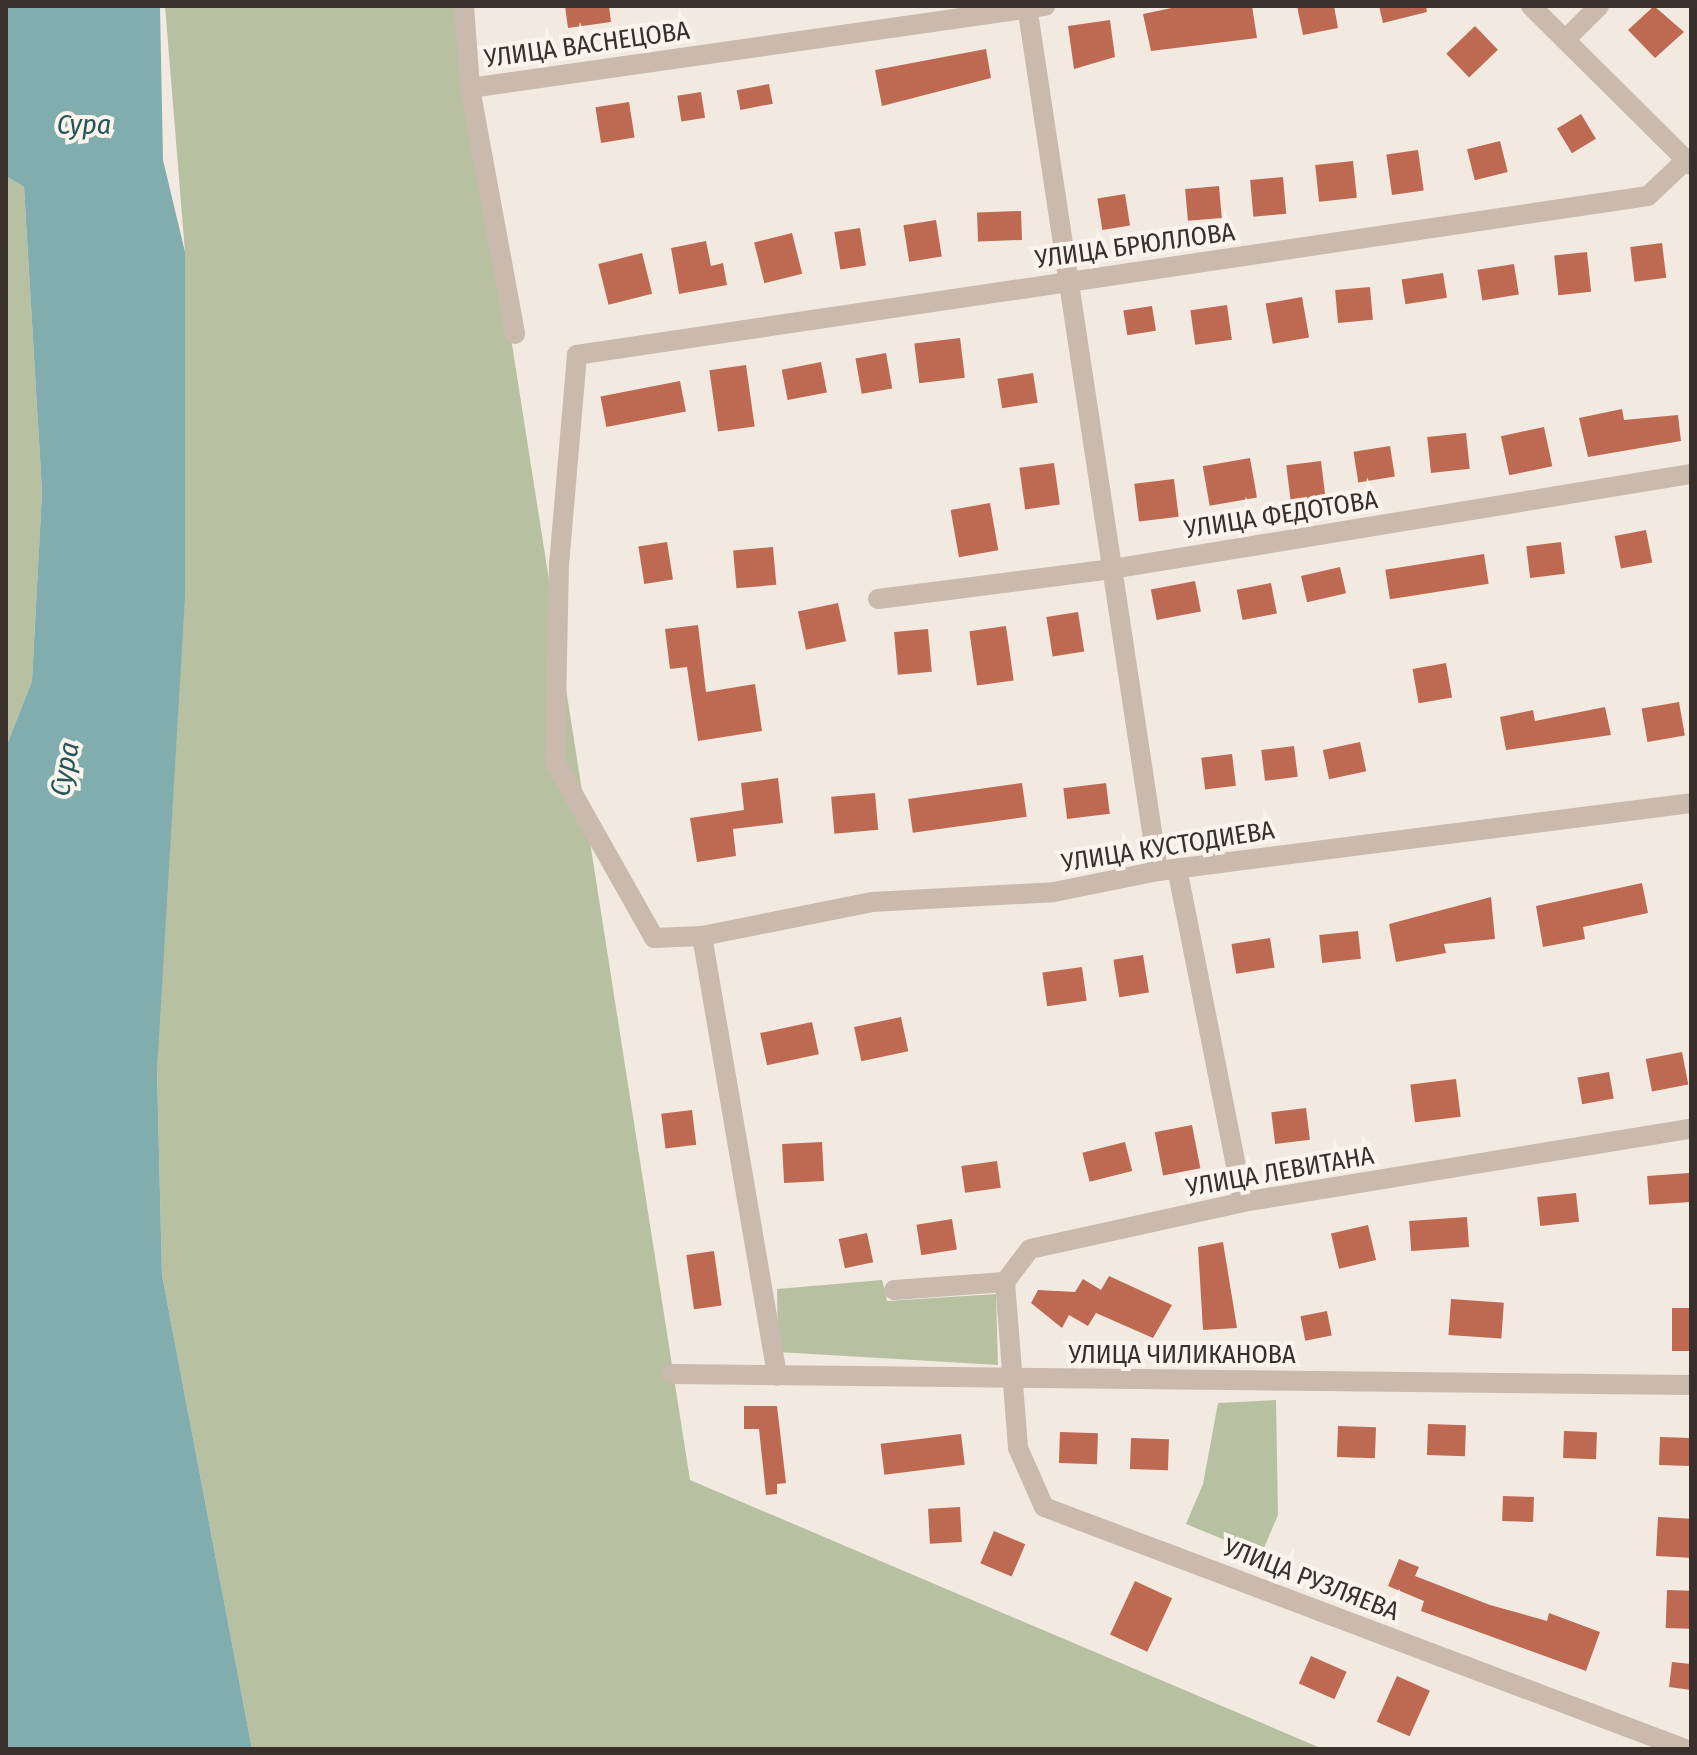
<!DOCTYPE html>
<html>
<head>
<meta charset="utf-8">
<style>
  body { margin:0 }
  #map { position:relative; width:1697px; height:1755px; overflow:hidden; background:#f2eae1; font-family:"Fira Sans Condensed",sans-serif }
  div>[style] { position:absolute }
  .green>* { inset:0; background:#b7c1a1 }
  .water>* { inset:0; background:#82adae }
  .building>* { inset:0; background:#be6a53; transform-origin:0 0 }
  .minor>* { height:20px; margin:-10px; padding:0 10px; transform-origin:10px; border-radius:10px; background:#cab9ad }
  span { translate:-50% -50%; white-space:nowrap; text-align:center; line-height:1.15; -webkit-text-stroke:8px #faf4ed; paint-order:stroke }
  .street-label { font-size:26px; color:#392f2b }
  .water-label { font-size:28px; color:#235658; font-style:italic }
  .frame { position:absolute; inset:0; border:8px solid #392f2b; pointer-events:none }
</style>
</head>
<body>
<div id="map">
  <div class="green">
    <i style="clip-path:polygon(165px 6px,459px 6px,690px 1480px,1323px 1749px,252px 1749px,162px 1275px,157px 1071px,185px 252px)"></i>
    <i style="clip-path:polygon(6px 176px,24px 187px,42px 492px,32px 681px,6px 747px)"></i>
    <i style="clip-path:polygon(882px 1280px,887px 1301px,996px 1294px,998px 1365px,778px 1352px,777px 1289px)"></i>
    <i style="clip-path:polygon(1276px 1400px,1278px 1515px,1261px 1555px,1186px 1524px,1203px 1484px,1218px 1403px)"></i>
  </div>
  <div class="water">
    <i style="clip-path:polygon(6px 6px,160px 6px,163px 160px,185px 252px,185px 597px,157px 1071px,162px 1275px,252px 1749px,6px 1749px,6px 747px,32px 681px,42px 492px,24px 187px,6px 176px)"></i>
  </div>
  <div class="building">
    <i style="clip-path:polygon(565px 6px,609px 6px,611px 22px,568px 28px)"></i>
    <i style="clip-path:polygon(1181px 6px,1252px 6px,1257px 38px,1151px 51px,1143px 14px)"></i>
    <i style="clip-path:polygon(1297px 6px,1334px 6px,1338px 28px,1303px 35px)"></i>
    <i style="clip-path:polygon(1379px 6px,1426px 6px,1427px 12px,1383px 23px)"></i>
    <i style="clip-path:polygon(1654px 6px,1684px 32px,1655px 58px,1628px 30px)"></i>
    <i style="clip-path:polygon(1110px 20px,1115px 57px,1074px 69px,1068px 26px)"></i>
    <i style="left:1475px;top:26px;width:33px;height:40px;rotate:46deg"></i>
    <i style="clip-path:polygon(986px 49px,991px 78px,882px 106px,875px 70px)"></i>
    <i style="left:769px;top:84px;width:20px;height:33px;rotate:79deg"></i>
    <i style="left:701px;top:92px;width:26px;height:24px;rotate:81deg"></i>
    <i style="left:629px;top:102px;width:36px;height:34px;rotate:81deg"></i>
    <i style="left:1581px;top:114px;width:29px;height:28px;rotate:59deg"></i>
    <i style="left:1500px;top:141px;width:32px;height:34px;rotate:76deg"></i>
    <i style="left:1418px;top:150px;width:41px;height:32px;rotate:82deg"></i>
    <i style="left:1353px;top:161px;width:37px;height:38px;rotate:84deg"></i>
    <i style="left:1283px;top:177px;width:37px;height:33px;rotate:85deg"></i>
    <i style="left:1219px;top:186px;width:32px;height:34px;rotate:85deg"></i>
    <i style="left:1125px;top:194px;width:32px;height:28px;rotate:81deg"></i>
    <i style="left:1021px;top:211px;width:29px;height:44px;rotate:88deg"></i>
    <i style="left:936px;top:220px;width:37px;height:33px;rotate:81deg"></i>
    <i style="left:860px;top:228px;width:38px;height:26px;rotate:81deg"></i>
    <i style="left:792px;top:233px;width:42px;height:39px;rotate:76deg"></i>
    <i style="clip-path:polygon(706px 241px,711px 266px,723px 263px,727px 285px,679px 294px,671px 248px)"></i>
    <i style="left:1662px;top:243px;width:35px;height:32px;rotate:83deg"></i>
    <i style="left:1587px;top:252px;width:40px;height:33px;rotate:84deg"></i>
    <i style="left:642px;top:253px;width:42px;height:45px;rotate:76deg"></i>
    <i style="left:1514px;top:264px;width:31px;height:37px;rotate:81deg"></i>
    <i style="left:1443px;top:273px;width:25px;height:42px;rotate:81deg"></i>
    <i style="left:1370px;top:287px;width:33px;height:35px;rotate:85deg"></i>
    <i style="left:1302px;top:297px;width:41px;height:37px;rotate:80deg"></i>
    <i style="left:1227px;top:305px;width:35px;height:37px;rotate:82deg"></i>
    <i style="left:1152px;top:306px;width:25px;height:29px;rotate:81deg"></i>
    <i style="left:960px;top:338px;width:40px;height:46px;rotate:83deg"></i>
    <i style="left:886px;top:353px;width:36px;height:31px;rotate:80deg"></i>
    <i style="left:821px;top:362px;width:31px;height:40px;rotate:79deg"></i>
    <i style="left:746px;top:365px;width:62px;height:37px;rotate:82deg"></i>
    <i style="left:1033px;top:373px;width:30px;height:36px;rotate:81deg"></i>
    <i style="left:680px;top:381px;width:31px;height:81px;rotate:79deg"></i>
    <i style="clip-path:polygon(1622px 409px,1624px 420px,1678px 415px,1681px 441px,1588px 457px,1579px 418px)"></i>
    <i style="left:1544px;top:427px;width:40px;height:44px;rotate:78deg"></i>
    <i style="left:1466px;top:433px;width:36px;height:39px;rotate:84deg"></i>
    <i style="left:1390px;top:446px;width:31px;height:37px;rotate:81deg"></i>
    <i style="left:1250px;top:458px;width:40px;height:48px;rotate:80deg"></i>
    <i style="left:1321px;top:461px;width:38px;height:35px;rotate:83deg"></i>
    <i style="left:1054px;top:463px;width:42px;height:35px;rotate:82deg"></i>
    <i style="left:1174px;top:479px;width:38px;height:40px;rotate:83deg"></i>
    <i style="left:990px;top:503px;width:48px;height:40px;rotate:80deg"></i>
    <i style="left:1646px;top:530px;width:33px;height:32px;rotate:79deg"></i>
    <i style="left:667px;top:542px;width:38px;height:29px;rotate:81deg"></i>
    <i style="left:1561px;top:542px;width:32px;height:35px;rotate:83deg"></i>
    <i style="left:773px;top:547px;width:38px;height:40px;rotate:85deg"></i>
    <i style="left:1484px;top:554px;width:30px;height:100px;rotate:81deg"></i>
    <i style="left:1340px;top:567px;width:27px;height:40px;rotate:77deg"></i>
    <i style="left:1195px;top:581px;width:31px;height:45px;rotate:79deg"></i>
    <i style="left:1271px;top:583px;width:31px;height:35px;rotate:79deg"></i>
    <i style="left:838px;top:603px;width:39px;height:41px;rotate:78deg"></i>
    <i style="left:1078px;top:612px;width:40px;height:32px;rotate:81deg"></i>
    <i style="clip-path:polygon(698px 625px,706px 692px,755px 684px,762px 731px,698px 741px,687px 667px,670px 669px,665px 629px)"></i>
    <i style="left:1006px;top:626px;width:55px;height:37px;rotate:82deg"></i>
    <i style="left:928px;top:629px;width:43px;height:34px;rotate:85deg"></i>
    <i style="left:1446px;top:663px;width:35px;height:34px;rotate:80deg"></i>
    <i style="left:1679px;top:702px;width:34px;height:38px;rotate:80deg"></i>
    <i style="clip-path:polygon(1605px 707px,1611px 735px,1506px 750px,1500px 717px,1533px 710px,1535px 721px)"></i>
    <i style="left:1360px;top:742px;width:30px;height:38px;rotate:78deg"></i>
    <i style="left:1294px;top:746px;width:31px;height:33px;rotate:83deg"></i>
    <i style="left:1232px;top:754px;width:32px;height:31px;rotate:83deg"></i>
    <i style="clip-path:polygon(778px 778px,783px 823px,733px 829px,736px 856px,697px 862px,690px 818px,744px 810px,741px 783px)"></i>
    <i style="left:1022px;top:783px;width:34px;height:115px;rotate:82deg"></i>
    <i style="left:1106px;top:783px;width:31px;height:43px;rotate:83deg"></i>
    <i style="left:875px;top:793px;width:37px;height:44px;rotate:85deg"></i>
    <i style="clip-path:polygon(1642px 883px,1648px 913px,1583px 927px,1585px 939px,1543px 947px,1536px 906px)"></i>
    <i style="clip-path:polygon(1491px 897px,1495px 939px,1444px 944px,1446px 953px,1396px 962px,1389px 924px)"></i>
    <i style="left:1358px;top:931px;width:28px;height:39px;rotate:84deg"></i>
    <i style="left:1270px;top:938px;width:30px;height:39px;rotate:81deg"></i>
    <i style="left:1143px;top:955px;width:38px;height:30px;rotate:81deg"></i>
    <i style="left:1082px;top:967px;width:34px;height:40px;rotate:82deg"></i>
    <i style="left:901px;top:1017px;width:35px;height:48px;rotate:78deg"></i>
    <i style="left:812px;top:1022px;width:33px;height:53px;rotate:78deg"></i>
    <i style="left:1682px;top:1052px;width:33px;height:37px;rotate:79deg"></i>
    <i style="left:1609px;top:1072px;width:27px;height:32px;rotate:80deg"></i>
    <i style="left:1456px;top:1079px;width:38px;height:46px;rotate:83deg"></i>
    <i style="left:1306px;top:1108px;width:32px;height:35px;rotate:83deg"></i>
    <i style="left:692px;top:1110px;width:35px;height:31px;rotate:83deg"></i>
    <i style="left:1192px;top:1125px;width:44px;height:38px;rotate:79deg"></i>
    <i style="left:822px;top:1142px;width:39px;height:40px;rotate:87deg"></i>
    <i style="left:1125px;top:1142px;width:30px;height:44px;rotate:76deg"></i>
    <i style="left:997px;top:1161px;width:27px;height:36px;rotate:82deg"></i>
    <i style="left:1689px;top:1173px;width:29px;height:42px;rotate:86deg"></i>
    <i style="left:1576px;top:1193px;width:29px;height:39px;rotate:84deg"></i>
    <i style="left:1467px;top:1217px;width:30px;height:58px;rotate:86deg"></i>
    <i style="left:952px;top:1219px;width:31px;height:36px;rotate:81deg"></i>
    <i style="left:1368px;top:1225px;width:36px;height:38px;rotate:77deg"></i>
    <i style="left:867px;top:1233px;width:30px;height:29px;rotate:78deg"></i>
    <i style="clip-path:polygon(1223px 1242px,1237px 1328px,1203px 1330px,1198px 1247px)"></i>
    <i style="left:714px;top:1251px;width:55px;height:28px;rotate:82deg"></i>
    <i style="clip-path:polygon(1109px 1276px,1172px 1305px,1153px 1338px,1096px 1313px,1088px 1326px,1069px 1315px,1062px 1328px,1031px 1303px,1038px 1290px,1075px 1292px,1083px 1279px,1101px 1290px)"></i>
    <i style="left:1451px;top:1299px;width:53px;height:36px;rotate:4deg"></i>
    <i style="left:1672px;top:1308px;width:19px;height:43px"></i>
    <i style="left:1327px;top:1311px;width:25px;height:27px;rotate:79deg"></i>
    <i style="clip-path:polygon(744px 1406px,777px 1406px,786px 1483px,777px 1484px,777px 1494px,766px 1495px,759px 1429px,744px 1429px)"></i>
    <i style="left:1428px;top:1424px;width:38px;height:31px;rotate:2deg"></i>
    <i style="left:1338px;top:1426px;width:38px;height:31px;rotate:2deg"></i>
    <i style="left:1564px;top:1431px;width:33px;height:27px;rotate:2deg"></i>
    <i style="left:1060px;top:1432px;width:38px;height:31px;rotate:2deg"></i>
    <i style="left:961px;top:1434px;width:31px;height:81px;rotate:83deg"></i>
    <i style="left:1660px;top:1437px;width:31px;height:28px;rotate:2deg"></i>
    <i style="left:1131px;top:1438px;width:38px;height:31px;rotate:2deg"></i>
    <i style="left:1503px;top:1496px;width:31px;height:25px;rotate:2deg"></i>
    <i style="left:960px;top:1507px;width:35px;height:32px;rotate:87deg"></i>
    <i style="left:1658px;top:1517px;width:33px;height:39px;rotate:3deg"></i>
    <i style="left:994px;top:1531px;width:34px;height:35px;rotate:23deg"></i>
    <i style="clip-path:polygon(1399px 1559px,1419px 1567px,1415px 1576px,1490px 1605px,1547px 1621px,1549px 1613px,1600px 1632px,1586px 1671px,1421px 1611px,1424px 1601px,1388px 1586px)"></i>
    <i style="left:1135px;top:1581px;width:41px;height:59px;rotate:25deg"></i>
    <i style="left:1667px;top:1590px;width:24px;height:38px;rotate:2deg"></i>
    <i style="left:1311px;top:1656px;width:39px;height:30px;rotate:24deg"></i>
    <i style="clip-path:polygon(1672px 1662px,1691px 1664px,1691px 1690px,1669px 1687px)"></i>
    <i style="left:1397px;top:1676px;width:36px;height:50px;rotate:24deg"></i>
  </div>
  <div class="minor">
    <i style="left:464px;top:6px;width:82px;rotate:85.8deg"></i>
    <i style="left:470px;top:88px;width:250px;rotate:79.6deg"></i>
    <i style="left:1027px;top:6px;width:875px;rotate:81.39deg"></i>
    <i style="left:1531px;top:6px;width:226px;rotate:44.8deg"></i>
    <i style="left:1565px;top:40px;width:48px;rotate:-45deg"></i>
    <i style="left:470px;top:88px;width:581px;rotate:-8.12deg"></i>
    <i style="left:1686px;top:160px;width:52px;rotate:136.5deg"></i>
    <i style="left:1648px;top:196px;width:1083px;rotate:171.56deg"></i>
    <i style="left:577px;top:355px;width:209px;rotate:94.9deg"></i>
    <i style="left:559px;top:563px;width:199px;rotate:91.2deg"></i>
    <i style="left:555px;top:762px;width:202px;rotate:60.6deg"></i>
    <i style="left:654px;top:938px;width:48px;rotate:-2.4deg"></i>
    <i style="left:702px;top:936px;width:173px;rotate:-11.3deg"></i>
    <i style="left:872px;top:902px;width:182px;rotate:-3.1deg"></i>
    <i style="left:1054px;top:892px;width:106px;rotate:-11.4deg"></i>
    <i style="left:1158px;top:871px;width:537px;rotate:-7.27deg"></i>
    <i style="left:878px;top:599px;width:236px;rotate:-7.3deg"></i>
    <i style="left:1112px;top:569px;width:587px;rotate:-9.32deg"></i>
    <i style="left:1177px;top:868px;width:340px;rotate:78.8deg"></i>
    <i style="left:702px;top:936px;width:446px;rotate:80.3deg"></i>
    <i style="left:1005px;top:1282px;width:167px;rotate:85.5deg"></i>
    <i style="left:1018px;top:1448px;width:64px;rotate:66.2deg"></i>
    <i style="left:1044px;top:1507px;width:685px;rotate:20.68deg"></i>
    <i style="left:894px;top:1290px;width:111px;rotate:-4.1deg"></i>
    <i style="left:1005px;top:1282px;width:41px;rotate:-52.9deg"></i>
    <i style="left:1030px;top:1249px;width:218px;rotate:-12.4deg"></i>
    <i style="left:1243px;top:1202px;width:454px;rotate:-9.3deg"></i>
    <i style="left:672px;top:1374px;width:1019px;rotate:0.62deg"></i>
  </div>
  <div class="street-label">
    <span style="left:587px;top:45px;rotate:-8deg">УЛИЦА ВАСНЕЦОВА</span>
    <span style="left:1135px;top:246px;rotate:-8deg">УЛИЦА БРЮЛЛОВА</span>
    <span style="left:1281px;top:515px;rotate:-9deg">УЛИЦА ФЕДОТОВА</span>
    <span style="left:1168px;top:847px;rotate:-9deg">УЛИЦА КУСТОДИЕВА</span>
    <span style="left:1280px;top:1172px;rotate:-10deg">УЛИЦА ЛЕВИТАНА</span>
    <span style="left:1182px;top:1355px">УЛИЦА ЧИЛИКАНОВА</span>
    <span style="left:1311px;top:1580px;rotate:21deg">УЛИЦА РУЗЛЯЕВА</span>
  </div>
  <div class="water-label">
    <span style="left:84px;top:125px">Сура</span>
    <span style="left:65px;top:769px;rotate:-79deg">Сура</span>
  </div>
  <div class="frame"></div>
</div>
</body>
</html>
